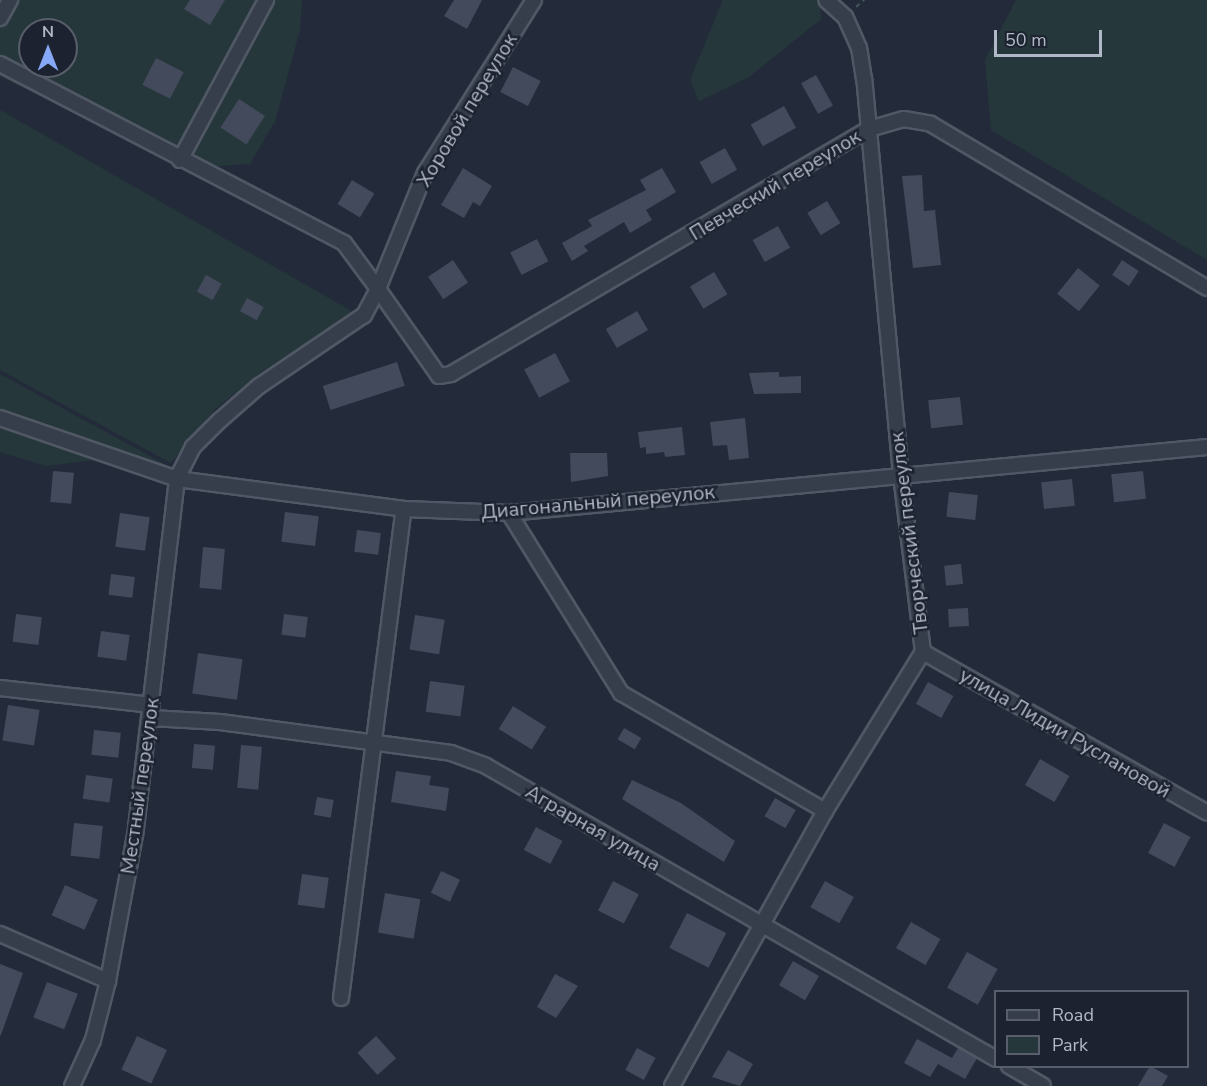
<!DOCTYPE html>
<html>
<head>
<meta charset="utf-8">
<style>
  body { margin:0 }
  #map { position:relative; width:1207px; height:1086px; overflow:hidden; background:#232b3a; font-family:"Nunito Sans",sans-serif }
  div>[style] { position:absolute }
  .green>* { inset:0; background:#25373b }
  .building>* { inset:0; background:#424a5c; transform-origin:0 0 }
  .path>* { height:2px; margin-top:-1px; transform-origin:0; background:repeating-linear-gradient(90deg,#425459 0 4.5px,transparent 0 9px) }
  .roads { filter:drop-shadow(2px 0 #515865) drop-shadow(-2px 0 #515865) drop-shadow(0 2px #515865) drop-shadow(0 -2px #515865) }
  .minor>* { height:14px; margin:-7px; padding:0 7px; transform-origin:7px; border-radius:7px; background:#363d4b }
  span { translate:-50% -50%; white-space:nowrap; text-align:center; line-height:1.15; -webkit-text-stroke:5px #1c222f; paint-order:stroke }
  .street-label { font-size:20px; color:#b1b8c7 }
  .legend { position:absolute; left:994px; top:990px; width:195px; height:78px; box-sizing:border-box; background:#1c222f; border:2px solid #585e6c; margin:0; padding:8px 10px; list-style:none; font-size:18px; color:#b1b8c7 }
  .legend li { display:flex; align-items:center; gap:12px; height:30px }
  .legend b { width:30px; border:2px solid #585e6c }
  .north { position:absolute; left:18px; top:18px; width:60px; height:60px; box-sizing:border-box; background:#1c222f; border:2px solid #585e6c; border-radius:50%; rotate:0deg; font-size:16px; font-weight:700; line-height:24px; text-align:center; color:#b1b8c7 }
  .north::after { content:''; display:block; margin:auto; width:21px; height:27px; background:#87a8f6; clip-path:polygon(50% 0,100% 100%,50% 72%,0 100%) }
  .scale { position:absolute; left:994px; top:30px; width:108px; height:27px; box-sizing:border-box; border:3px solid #b1b8c7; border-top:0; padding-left:8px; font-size:18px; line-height:21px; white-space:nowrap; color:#b1b8c7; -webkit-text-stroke:4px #1c222f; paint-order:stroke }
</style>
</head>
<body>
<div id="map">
  <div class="green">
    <i style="clip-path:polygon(evenodd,0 0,302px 0,300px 30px,275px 121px,250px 164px,184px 168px,0 76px,0 0,30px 30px,66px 30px,66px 66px,30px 66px,30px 30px)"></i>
    <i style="clip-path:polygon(723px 0,820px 0,821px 19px,749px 77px,699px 101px,690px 80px)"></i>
    <i style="clip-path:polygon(1016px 0,1207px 0,1207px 260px,991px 130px,985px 60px)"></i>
    <i style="clip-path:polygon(0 110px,355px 313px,261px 372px,214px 410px,171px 463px,0 370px)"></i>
    <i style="clip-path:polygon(0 374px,168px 466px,140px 476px,102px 459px,46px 466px,0 452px)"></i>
  </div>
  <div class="building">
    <i style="clip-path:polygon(190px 0,225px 0,210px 25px,184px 9px)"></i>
    <i style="clip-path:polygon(454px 0,482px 0,467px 29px,444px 16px)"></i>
    <i style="left:156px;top:58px;width:31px;height:30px;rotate:27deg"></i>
    <i style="left:513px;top:67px;width:31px;height:28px;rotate:27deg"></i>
    <i style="left:816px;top:75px;width:35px;height:17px;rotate:61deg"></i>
    <i style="left:239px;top:99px;width:31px;height:34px;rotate:33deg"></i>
    <i style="left:784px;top:106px;width:25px;height:38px;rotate:61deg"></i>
    <i style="left:725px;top:148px;width:25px;height:29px;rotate:61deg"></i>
    <i style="clip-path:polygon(463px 168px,492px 186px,480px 206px,473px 202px,464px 218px,441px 205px)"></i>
    <i style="clip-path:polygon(662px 168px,676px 192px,646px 210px,652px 220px,630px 233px,624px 222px,584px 246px,588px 251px,572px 261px,562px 243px,592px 226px,588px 220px,646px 190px,640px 180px)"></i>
    <i style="clip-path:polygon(922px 175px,924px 211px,935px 210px,941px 265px,913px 268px,902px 176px)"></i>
    <i style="left:352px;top:180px;width:26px;height:28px;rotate:31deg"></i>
    <i style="left:827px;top:201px;width:26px;height:23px;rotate:59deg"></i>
    <i style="left:778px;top:226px;width:25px;height:29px;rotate:61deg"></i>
    <i style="left:537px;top:239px;width:25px;height:30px;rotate:63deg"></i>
    <i style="left:453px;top:260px;width:27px;height:30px;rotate:56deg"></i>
    <i style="left:1122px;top:260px;width:20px;height:18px;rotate:33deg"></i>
    <i style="left:1078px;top:268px;width:28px;height:33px;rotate:39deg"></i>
    <i style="left:714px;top:272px;width:26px;height:28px;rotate:59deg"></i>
    <i style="left:206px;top:275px;width:18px;height:19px;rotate:29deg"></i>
    <i style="left:247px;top:298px;width:19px;height:15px;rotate:28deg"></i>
    <i style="left:637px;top:311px;width:22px;height:36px;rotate:60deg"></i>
    <i style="left:555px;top:353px;width:32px;height:35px;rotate:62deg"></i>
    <i style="left:397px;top:362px;width:25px;height:78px;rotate:72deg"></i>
    <i style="clip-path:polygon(779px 372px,779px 377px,801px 376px,801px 393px,754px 394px,749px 373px)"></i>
    <i style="left:960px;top:397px;width:28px;height:32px;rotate:84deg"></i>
    <i style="clip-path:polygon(745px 418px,749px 458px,729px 460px,727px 445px,713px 446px,710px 422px)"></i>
    <i style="clip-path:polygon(682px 427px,685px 455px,665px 457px,664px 452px,646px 454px,646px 447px,640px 448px,638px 432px)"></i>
    <i style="clip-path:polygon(570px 453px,607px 453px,608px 476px,571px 482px)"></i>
    <i style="left:53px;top:471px;width:21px;height:31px;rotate:5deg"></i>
    <i style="left:1143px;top:471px;width:28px;height:32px;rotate:84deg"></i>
    <i style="left:1072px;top:479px;width:27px;height:31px;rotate:84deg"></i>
    <i style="left:949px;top:492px;width:29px;height:25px;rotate:6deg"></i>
    <i style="left:285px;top:512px;width:34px;height:30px;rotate:7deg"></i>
    <i style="left:120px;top:513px;width:30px;height:34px;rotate:8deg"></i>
    <i style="left:357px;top:530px;width:24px;height:22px;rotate:7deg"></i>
    <i style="left:203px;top:547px;width:22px;height:41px;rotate:5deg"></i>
    <i style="left:961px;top:564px;width:20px;height:17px;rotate:84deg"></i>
    <i style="left:111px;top:574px;width:24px;height:21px;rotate:7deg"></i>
    <i style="left:968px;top:608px;width:18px;height:20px;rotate:87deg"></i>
    <i style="left:16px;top:614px;width:26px;height:28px;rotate:7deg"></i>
    <i style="left:284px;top:614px;width:24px;height:21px;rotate:7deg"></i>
    <i style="left:415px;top:615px;width:30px;height:35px;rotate:9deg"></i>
    <i style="left:101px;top:631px;width:29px;height:26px;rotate:8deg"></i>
    <i style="left:198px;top:653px;width:45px;height:41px;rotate:8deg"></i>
    <i style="left:430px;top:681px;width:35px;height:31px;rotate:8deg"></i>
    <i style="left:928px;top:682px;width:29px;height:25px;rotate:29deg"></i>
    <i style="left:8px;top:705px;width:32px;height:36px;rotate:9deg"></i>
    <i style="left:513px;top:706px;width:39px;height:27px;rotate:32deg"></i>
    <i style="left:624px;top:728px;width:20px;height:13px;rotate:30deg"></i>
    <i style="left:94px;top:730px;width:27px;height:25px;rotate:6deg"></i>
    <i style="left:194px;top:744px;width:21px;height:24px;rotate:5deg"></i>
    <i style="left:241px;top:745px;width:21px;height:43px;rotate:5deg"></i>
    <i style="left:1040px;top:759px;width:34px;height:30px;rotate:30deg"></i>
    <i style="clip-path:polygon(396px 771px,431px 776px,429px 785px,449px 788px,446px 811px,391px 802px)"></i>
    <i style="left:86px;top:775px;width:27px;height:24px;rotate:8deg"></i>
    <i style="clip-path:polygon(632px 780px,681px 803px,735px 841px,724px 862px,622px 799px)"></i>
    <i style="left:317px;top:797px;width:17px;height:18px;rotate:10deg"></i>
    <i style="left:775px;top:798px;width:24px;height:21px;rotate:30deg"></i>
    <i style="left:74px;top:823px;width:29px;height:33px;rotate:6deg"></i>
    <i style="left:1164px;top:823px;width:30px;height:34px;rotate:28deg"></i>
    <i style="left:536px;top:827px;width:30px;height:26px;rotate:28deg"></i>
    <i style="left:441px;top:871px;width:21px;height:24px;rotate:25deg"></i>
    <i style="left:302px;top:874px;width:27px;height:31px;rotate:8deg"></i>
    <i style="left:613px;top:881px;width:29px;height:33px;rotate:27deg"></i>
    <i style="left:825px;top:881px;width:33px;height:30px;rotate:29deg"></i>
    <i style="left:65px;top:885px;width:36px;height:33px;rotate:24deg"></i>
    <i style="left:385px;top:893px;width:36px;height:40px;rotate:10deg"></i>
    <i style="left:687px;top:913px;width:44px;height:39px;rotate:27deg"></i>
    <i style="left:911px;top:922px;width:34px;height:30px;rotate:30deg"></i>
    <i style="left:967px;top:952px;width:35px;height:41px;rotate:29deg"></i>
    <i style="left:793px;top:961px;width:30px;height:28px;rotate:30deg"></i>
    <i style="clip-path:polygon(0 964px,23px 973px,1px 1035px,0 1035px)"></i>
    <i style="clip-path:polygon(555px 974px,578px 986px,556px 1018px,537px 1007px)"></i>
    <i style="left:47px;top:982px;width:33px;height:38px;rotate:21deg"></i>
    <i style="left:137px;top:1036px;width:33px;height:37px;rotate:25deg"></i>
    <i style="left:376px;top:1036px;width:30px;height:25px;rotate:48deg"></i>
    <i style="clip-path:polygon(917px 1039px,952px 1058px,958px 1048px,977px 1058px,965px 1079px,938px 1064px,930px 1077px,904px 1063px)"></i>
    <i style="left:637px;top:1048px;width:21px;height:25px;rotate:28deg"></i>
    <i style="clip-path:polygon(728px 1050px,753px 1064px,740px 1086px,712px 1077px)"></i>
    <i style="clip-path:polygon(1150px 1066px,1168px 1076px,1162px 1086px,1138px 1086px)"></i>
  </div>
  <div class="path">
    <i style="left:856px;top:7px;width:11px;rotate:-41deg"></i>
  </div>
  <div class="roads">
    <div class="minor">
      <i style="left:534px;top:0;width:204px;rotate:122.2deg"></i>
      <i style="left:425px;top:173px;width:125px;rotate:112.1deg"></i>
      <i style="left:378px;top:289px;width:106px;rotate:55deg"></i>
      <i style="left:439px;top:376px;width:12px;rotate:-9deg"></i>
      <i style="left:451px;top:374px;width:485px;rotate:-30.4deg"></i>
      <i style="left:869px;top:129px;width:36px;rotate:-16deg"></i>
      <i style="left:904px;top:119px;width:27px;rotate:10deg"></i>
      <i style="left:931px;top:124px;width:321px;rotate:30.7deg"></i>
      <i style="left:0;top:18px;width:21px;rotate:-61deg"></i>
      <i style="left:0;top:64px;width:388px;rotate:27.5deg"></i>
      <i style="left:344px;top:243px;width:57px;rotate:53.5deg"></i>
      <i style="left:378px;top:289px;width:30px;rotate:118deg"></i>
      <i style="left:364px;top:315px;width:127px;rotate:145.9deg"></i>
      <i style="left:259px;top:386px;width:53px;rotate:138.8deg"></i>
      <i style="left:219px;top:421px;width:37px;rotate:135deg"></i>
      <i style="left:193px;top:447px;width:36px;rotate:117deg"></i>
      <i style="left:177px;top:479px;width:358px;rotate:96.7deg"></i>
      <i style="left:135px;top:835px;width:148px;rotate:100.5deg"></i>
      <i style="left:108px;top:981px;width:61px;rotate:104.3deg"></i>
      <i style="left:93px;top:1040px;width:51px;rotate:114.5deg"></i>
      <i style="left:180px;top:160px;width:182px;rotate:-61.7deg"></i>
      <i style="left:0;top:418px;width:187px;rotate:19deg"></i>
      <i style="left:177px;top:479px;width:229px;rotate:7.5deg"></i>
      <i style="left:404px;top:509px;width:105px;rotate:2.2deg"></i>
      <i style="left:509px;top:513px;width:701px;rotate:-5.4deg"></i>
      <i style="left:509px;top:513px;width:212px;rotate:58.1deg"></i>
      <i style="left:621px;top:693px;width:236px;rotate:30deg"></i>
      <i style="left:923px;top:652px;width:326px;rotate:29.5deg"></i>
      <i style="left:0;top:688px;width:153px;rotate:6.4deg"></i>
      <i style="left:151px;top:718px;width:69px;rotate:3.3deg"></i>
      <i style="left:220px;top:722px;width:233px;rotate:7.6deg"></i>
      <i style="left:451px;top:753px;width:37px;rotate:20deg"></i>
      <i style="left:486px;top:766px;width:588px;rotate:29.88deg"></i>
      <i style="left:0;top:934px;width:118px;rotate:23.5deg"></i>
      <i style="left:341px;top:998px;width:493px;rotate:-82.7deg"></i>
      <i style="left:1009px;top:1066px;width:39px;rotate:30deg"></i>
      <i style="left:672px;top:1086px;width:315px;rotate:-60.9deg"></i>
      <i style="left:825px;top:811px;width:187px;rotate:-58.4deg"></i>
      <i style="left:923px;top:652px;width:178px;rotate:-97.1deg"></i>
      <i style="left:901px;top:475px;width:398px;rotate:-95.3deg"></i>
      <i style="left:864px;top:79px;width:31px;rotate:-99deg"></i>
      <i style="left:859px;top:48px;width:34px;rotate:-114deg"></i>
      <i style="left:845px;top:17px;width:25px;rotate:-138deg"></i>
    </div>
  </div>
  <div class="street-label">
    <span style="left:467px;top:110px;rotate:-59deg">Хоровой переулок</span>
    <span style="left:775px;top:185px;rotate:-31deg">Певческий переулок</span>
    <span style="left:598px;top:502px;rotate:-5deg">Диагональный переулок</span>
    <span style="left:909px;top:533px;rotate:-97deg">Творческий переулок</span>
    <span style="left:1065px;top:733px;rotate:30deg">улица Лидии Руслановой</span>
    <span style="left:140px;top:786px;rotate:-82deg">Местный переулок</span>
    <span style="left:593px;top:828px;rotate:30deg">Аграрная улица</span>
  </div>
  <ul class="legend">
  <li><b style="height:8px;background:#363d4b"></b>Road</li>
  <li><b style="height:16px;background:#25373b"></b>Park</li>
  </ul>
  <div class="north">N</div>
  <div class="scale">50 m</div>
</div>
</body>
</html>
